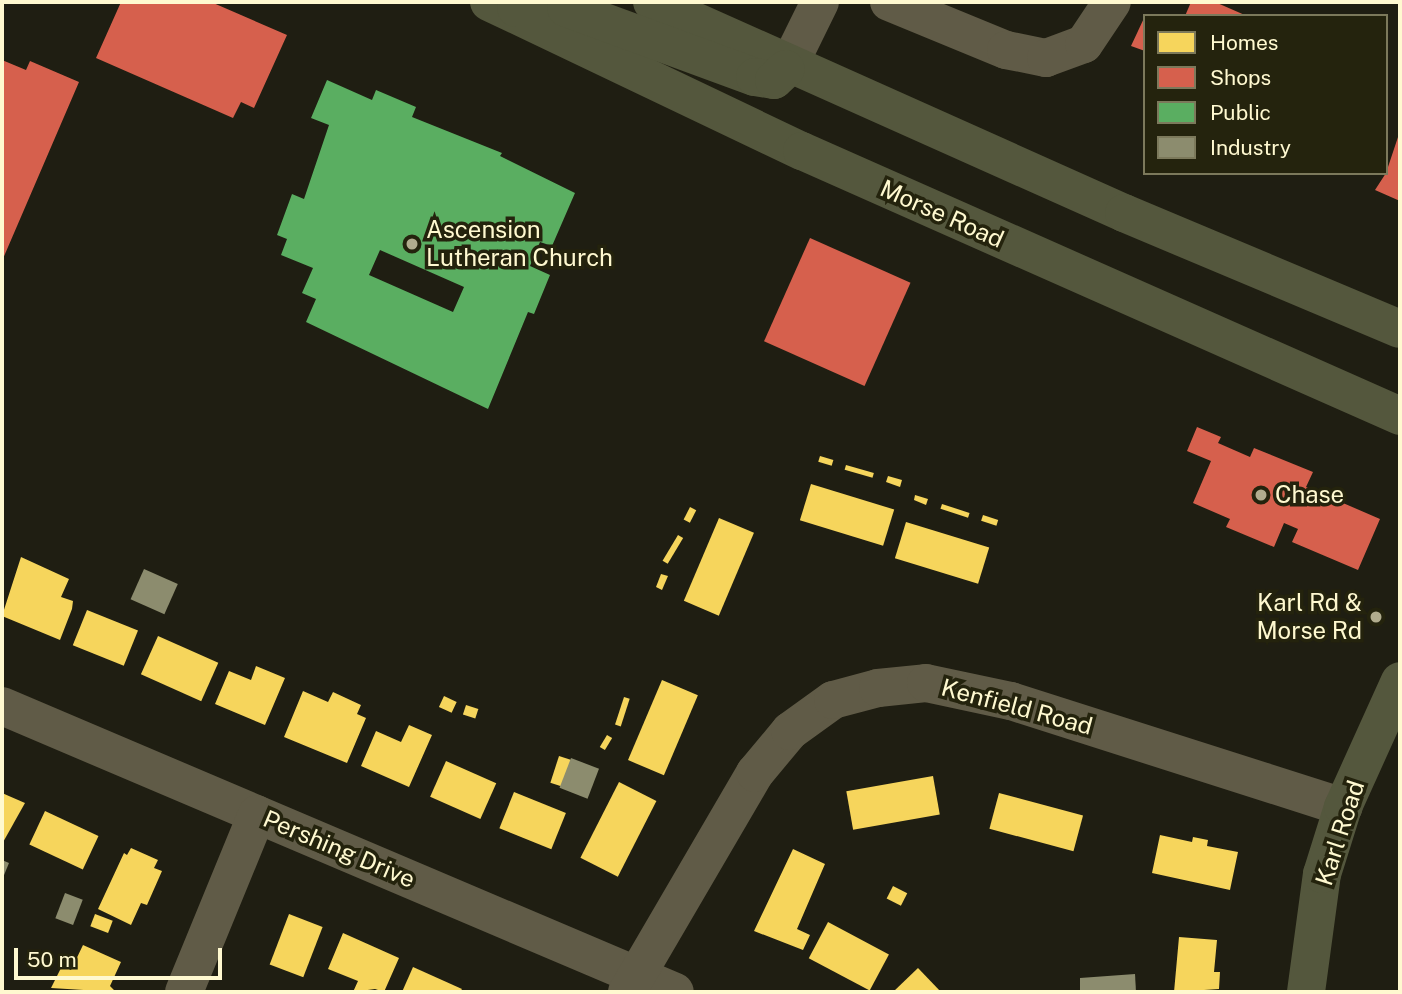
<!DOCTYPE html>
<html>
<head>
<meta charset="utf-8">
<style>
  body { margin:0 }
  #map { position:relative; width:1402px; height:994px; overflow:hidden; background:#1f1e12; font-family:"Public Sans",sans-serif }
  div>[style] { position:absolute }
  .homes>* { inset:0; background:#f6d55c; transform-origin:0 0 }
  .shops>* { inset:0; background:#d6604d; transform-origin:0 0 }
  .public>* { inset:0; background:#5aae61 }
  .industry>* { inset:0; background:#8c8c6e; transform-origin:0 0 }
  .minor>* { height:38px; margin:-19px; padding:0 19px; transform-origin:19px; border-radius:19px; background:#605b47 }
  .major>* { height:38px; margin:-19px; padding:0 19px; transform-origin:19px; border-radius:19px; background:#54573d }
  .dots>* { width:19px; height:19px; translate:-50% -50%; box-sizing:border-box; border:4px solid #24230d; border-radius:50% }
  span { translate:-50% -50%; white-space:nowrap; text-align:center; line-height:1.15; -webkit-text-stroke:7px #24230d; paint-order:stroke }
  .street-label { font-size:24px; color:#fff9d0 }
  .poi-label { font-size:24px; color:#fff9d0 }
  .left { translate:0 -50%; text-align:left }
  .right { translate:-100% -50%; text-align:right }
  .frame { position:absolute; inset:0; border:4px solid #fff9d0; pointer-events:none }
  .legend { position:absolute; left:1143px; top:14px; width:245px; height:161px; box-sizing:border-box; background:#24230d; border:2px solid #7c795b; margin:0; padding:9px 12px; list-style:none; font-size:21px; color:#fff9d0 }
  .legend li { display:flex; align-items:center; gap:14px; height:35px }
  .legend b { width:35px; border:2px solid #7c795b }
  .scale { position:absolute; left:14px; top:948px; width:208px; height:32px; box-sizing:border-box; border:4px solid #fff9d0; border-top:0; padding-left:9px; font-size:21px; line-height:24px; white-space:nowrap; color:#fff9d0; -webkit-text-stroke:5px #24230d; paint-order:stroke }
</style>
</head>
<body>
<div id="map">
  <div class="homes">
    <i style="left:820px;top:456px;width:14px;height:6px;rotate:17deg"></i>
    <i style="left:846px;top:465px;width:29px;height:5px;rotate:16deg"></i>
    <i style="clip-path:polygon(888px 476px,902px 480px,900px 487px,886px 482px)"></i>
    <i style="left:811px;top:484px;width:87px;height:38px;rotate:17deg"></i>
    <i style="clip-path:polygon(915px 495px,928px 499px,926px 505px,914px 500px)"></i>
    <i style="left:942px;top:504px;width:29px;height:5px;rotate:18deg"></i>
    <i style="left:690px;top:507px;width:7px;height:14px;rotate:27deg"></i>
    <i style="left:983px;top:515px;width:16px;height:6px;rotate:18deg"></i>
    <i style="left:719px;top:518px;width:38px;height:90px;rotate:23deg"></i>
    <i style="left:906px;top:522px;width:87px;height:38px;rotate:17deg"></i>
    <i style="left:678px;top:535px;width:6px;height:30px;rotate:31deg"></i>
    <i style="clip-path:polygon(21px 557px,69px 579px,61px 597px,73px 601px,72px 609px,60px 640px,2px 616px)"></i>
    <i style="clip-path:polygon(661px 574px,668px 576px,662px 590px,656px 587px)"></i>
    <i style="left:87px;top:610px;width:55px;height:38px;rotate:22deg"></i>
    <i style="left:158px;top:636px;width:66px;height:42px;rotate:24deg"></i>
    <i style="clip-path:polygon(256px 666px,285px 678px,265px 725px,215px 704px,229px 671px,251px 680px)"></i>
    <i style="left:662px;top:680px;width:39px;height:87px;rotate:23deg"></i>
    <i style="clip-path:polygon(303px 691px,328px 702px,333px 692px,361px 705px,357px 714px,366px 718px,347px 763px,284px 737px)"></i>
    <i style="left:444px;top:696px;width:14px;height:12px;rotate:25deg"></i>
    <i style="left:624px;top:697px;width:6px;height:29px;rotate:18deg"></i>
    <i style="left:466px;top:705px;width:13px;height:10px;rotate:18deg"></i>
    <i style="clip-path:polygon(409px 725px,432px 735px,409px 787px,361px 766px,376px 731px,401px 742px)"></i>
    <i style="left:607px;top:735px;width:6px;height:14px;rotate:31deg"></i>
    <i style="left:559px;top:756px;width:13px;height:28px;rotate:18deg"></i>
    <i style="left:446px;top:761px;width:55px;height:39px;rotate:24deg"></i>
    <i style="left:933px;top:776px;width:39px;height:88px;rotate:80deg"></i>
    <i style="left:619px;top:782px;width:42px;height:85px;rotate:27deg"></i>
    <i style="left:514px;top:792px;width:56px;height:39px;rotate:22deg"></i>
    <i style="clip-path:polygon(2px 793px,25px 803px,2px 844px)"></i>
    <i style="left:999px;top:793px;width:87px;height:37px;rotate:15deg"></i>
    <i style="left:45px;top:811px;width:59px;height:37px;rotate:25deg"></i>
    <i style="clip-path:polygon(1160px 835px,1192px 842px,1193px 837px,1208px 840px,1207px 846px,1238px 852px,1230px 890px,1152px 873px)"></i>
    <i style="clip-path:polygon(131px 848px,158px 860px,154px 868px,162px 871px,147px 905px,141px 903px,131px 925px,98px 909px,124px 853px,127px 855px)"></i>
    <i style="clip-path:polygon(793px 849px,825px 864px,797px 929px,810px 935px,803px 950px,754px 931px)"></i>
    <i style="left:893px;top:886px;width:16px;height:14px;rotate:27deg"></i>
    <i style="left:95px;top:914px;width:19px;height:13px;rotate:21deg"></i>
    <i style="left:289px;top:914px;width:36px;height:54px;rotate:21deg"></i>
    <i style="left:828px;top:922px;width:69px;height:41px;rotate:28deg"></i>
    <i style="clip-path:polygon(343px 933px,399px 958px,384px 992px,375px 989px,353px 992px,358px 981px,328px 969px)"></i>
    <i style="clip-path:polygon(1179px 937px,1217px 940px,1214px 972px,1220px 972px,1219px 989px,1174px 992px)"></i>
    <i style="clip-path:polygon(83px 945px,121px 962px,110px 986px,116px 992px,51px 988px,62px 966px,71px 970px)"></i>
    <i style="clip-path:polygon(413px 967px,462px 989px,460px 992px,402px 992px)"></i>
    <i style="clip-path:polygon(918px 968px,941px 992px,893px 992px)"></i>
  </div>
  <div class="shops">
    <i style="clip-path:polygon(121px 2px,211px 2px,287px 35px,254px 108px,241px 102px,233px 118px,96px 58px)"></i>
    <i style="clip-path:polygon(1191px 2px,1215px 2px,1247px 16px,1185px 16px)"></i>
    <i style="clip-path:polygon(1145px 16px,1145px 51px,1131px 46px)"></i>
    <i style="clip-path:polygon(2px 60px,26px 70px,30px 61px,79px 82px,2px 261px)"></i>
    <i style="clip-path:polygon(1400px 131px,1400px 201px,1375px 190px,1386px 173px)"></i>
    <i style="left:810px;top:238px;width:110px;height:113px;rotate:24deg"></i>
    <i style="clip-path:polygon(1197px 427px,1221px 437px,1218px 443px,1250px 457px,1254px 448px,1313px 472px,1306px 487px,1380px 519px,1358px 570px,1292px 542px,1298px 529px,1284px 523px,1274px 547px,1226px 527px,1230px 519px,1193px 503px,1211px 461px,1187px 451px)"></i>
  </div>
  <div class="public">
    <i style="clip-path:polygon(evenodd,327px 80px,372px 100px,376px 90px,416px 107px,412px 117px,502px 153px,500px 156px,575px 193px,552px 246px,540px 242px,530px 266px,550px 275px,534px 314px,528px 312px,488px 409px,306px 322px,316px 299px,302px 293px,313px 268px,281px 255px,287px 239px,277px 235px,292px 194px,304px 199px,329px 125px,311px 118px,327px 80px,380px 250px,464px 287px,453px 312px,369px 275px,380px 250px)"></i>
  </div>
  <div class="industry">
    <i style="left:144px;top:569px;width:37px;height:33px;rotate:24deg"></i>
    <i style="left:571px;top:758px;width:30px;height:32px;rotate:21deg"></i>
    <i style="clip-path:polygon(2px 860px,9px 863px,2px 880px)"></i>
    <i style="left:65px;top:893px;width:19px;height:27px;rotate:21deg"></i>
    <i style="clip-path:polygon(1135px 974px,1136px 992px,1080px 992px,1080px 978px)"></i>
  </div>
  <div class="minor">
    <i style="left:889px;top:2px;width:126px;rotate:22.3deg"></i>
    <i style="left:1006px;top:50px;width:41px;rotate:11.3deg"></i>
    <i style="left:1046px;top:58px;width:40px;rotate:-20.2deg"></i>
    <i style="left:1084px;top:44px;width:50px;rotate:-56.3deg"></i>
    <i style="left:789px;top:65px;width:70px;rotate:-63.8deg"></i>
    <i style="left:2px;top:706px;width:731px;rotate:23.02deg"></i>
    <i style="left:184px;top:992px;width:192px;rotate:-67.7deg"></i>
    <i style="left:627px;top:992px;width:254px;rotate:-59.7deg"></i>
    <i style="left:755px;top:773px;width:55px;rotate:-50.2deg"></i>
    <i style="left:790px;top:731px;width:53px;rotate:-35.8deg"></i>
    <i style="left:833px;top:700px;width:47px;rotate:-14.9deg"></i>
    <i style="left:878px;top:688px;width:48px;rotate:-5.9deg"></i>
    <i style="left:926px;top:683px;width:87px;rotate:12deg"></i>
    <i style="left:1011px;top:701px;width:349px;rotate:17.7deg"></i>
  </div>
  <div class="major">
    <i style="left:489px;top:2px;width:347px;rotate:25.5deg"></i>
    <i style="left:802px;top:151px;width:654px;rotate:23.9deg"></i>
    <i style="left:652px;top:2px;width:517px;rotate:24.09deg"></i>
    <i style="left:1124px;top:213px;width:299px;rotate:22.8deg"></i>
    <i style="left:516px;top:8px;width:50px"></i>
    <i style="left:566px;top:8px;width:201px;rotate:20.1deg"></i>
    <i style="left:755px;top:77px;width:19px;rotate:9deg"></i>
    <i style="left:774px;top:80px;width:16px;rotate:-43deg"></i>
    <i style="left:1306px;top:992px;width:119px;rotate:-82.3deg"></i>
    <i style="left:1322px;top:874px;width:70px;rotate:-72.6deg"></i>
    <i style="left:1343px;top:807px;width:138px;rotate:-65.7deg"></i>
  </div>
  <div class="dots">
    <i style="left:412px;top:244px;background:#b1ac8e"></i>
    <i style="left:1261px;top:495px;background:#b1ac8e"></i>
    <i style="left:1376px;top:617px;background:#b1ac8e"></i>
  </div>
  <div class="street-label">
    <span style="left:942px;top:214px;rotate:24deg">Morse Road</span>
    <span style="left:1017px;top:707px;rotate:15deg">Kenfield Road</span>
    <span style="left:1340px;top:833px;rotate:-72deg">Karl Road</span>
    <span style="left:339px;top:849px;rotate:23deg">Pershing Drive</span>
  </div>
  <div class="poi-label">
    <span class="left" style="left:426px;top:244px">Ascension<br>Lutheran Church</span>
    <span class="left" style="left:1275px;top:495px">Chase</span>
    <span class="right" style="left:1362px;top:617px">Karl Rd &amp;<br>Morse Rd</span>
  </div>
  <div class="frame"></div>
  <ul class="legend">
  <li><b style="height:19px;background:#f6d55c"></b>Homes</li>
  <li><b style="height:19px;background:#d6604d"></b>Shops</li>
  <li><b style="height:19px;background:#5aae61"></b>Public</li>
  <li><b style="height:19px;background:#8c8c6e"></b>Industry</li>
  </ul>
  <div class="scale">50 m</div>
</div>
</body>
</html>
